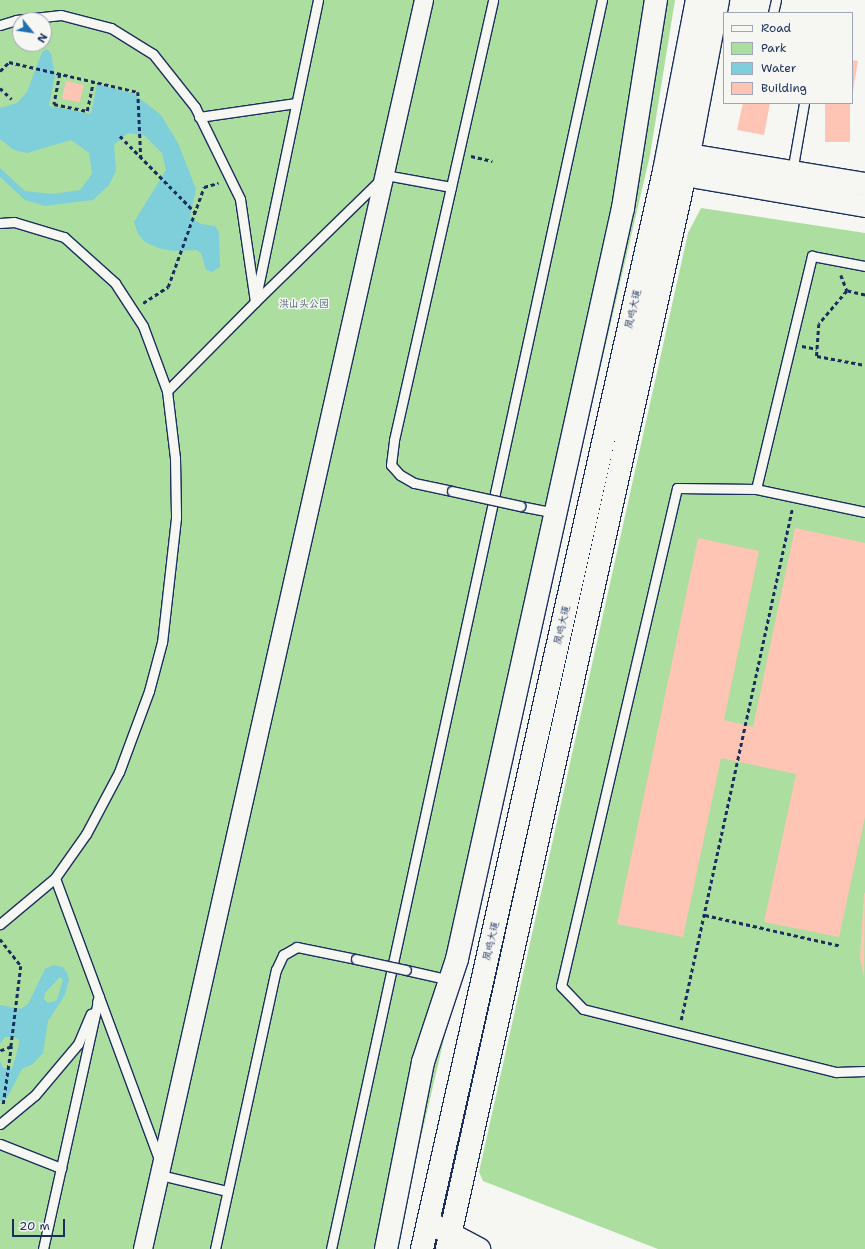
<!DOCTYPE html>
<html>
<head>
<meta charset="utf-8">
<style>
  body { margin:0 }
  #map { position:relative; width:865px; height:1249px; overflow:hidden; background:#f6f6f2; font-family:"Shantell Sans","LXGW WenKai TC",sans-serif }
  div>[style] { position:absolute }
  .green>* { inset:0; background:#acde9f }
  .water>* { inset:0; background:#7fcfda }
  .building>* { inset:0; background:#fec4b4; transform-origin:0 0 }
  .path>* { height:2.5px; margin-top:-1.25px; transform-origin:0; background:repeating-linear-gradient(90deg,#1b2f5e 0 4px,transparent 0 7px) }
  .roads { filter:drop-shadow(1px 0 #1b2f5e) drop-shadow(-1px 0 #1b2f5e) drop-shadow(0 1px #1b2f5e) drop-shadow(0 -1px #1b2f5e) }
  .service>* { height:9px; margin:-4.5px; padding:0 4.5px; transform-origin:4.5px; border-radius:4.5px; background:#f6f6f2 }
  .minor>* { height:18px; margin:-9px; padding:0 9px; transform-origin:9px; border-radius:9px; background:#f6f6f2 }
  .tertiary>* { height:22px; margin:-11px; padding:0 11px; transform-origin:11px; border-radius:11px; background:#f6f6f2 }
  .secondary>* { height:22px; margin:-11px; padding:0 11px; transform-origin:11px; border-radius:11px; background:#f6f6f2 }
  .bridges { filter:drop-shadow(1px 0 #1b2f5e) drop-shadow(-1px 0 #1b2f5e) drop-shadow(0 1px #1b2f5e) drop-shadow(0 -1px #1b2f5e) }
  .service-bridge>* { height:9px; margin:-4.5px; padding:0 4.5px; transform-origin:4.5px; border-radius:4.5px; background:#f6f6f2 }
  span { translate:-50% -50%; white-space:nowrap; text-align:center; line-height:1.15; -webkit-text-stroke:3px #f6f6f2; paint-order:stroke }
  .park-label { font-size:10px; color:#3f5b6e }
  .street-label { font-size:10px; color:#1b2f5e }
  .legend { position:absolute; left:723px; top:12px; width:130px; height:92px; box-sizing:border-box; background:#f6f6f2; border:1px solid #9ea6b7; margin:0; padding:5px 7px; list-style:none; font-size:12px; color:#1b2f5e }
  .legend li { display:flex; align-items:center; gap:8px; height:20px }
  .legend b { width:20px; border:1px solid #9ea6b7 }
  .north { position:absolute; left:12px; top:12px; width:40px; height:40px; box-sizing:border-box; background:#f6f6f2; border:1px solid #9ea6b7; border-radius:50%; rotate:120deg; font-size:11px; font-weight:700; line-height:16px; text-align:center; color:#1b2f5e }
  .north::after { content:''; display:block; margin:auto; width:14px; height:18px; background:#1f6fb2; clip-path:polygon(50% 0,100% 100%,50% 72%,0 100%) }
  .scale { position:absolute; left:12px; top:1219px; width:53px; height:18px; box-sizing:border-box; border:2px solid #1b2f5e; border-top:0; padding-left:5px; font-size:12px; line-height:14px; white-space:nowrap; color:#1b2f5e; -webkit-text-stroke:3px #f6f6f2; paint-order:stroke }
</style>
</head>
<body>
<div id="map">
  <div class="green">
    <i style="clip-path:polygon(evenodd,0 0,675px 0,650px 155px,395px 1249px,0 1249px,0 0,20px 20px,44px 20px,44px 44px,20px 44px,20px 20px)"></i>
    <i style="clip-path:polygon(701px 208px,865px 233px,865px 1249px,658px 1249px,483px 1181px,479px 1172px,688px 233px)"></i>
  </div>
  <div class="water">
    <i style="clip-path:polygon(47px 49px,51px 53px,55px 75px,49px 106px,91px 114px,97px 84px,134px 94px,161px 115px,178px 143px,196px 189px,190px 217px,201px 224px,215px 226px,219px 232px,220px 267px,212px 272px,206px 270px,201px 253px,196px 250px,173px 251px,158px 248px,145px 242px,138px 234px,134px 222px,166px 170px,162px 153px,144px 135px,128px 133px,114px 145px,116px 171px,109px 185px,93px 200px,45px 206px,25px 200px,0 177px,0 168px,25px 191px,53px 194px,80px 190px,92px 174px,89px 153px,71px 140px,27px 153px,14px 150px,0 139px,0 108px,17px 103px,27px 92px,42px 52px)"></i>
    <i style="clip-path:polygon(evenodd,53px 965px,63px 967px,67px 973px,69px 980px,65px 995px,48px 1021px,43px 1053px,33px 1064px,22px 1069px,7px 1098px,0 1101px,0 1061px,3px 1068px,12px 1069px,19px 1045px,19px 1040px,14px 1037px,5px 1037px,0 1044px,0 1005px,21px 1009px,28px 1004px,45px 969px,53px 965px,60px 977px,63px 980px,57px 1000px,48px 1003px,44px 999px,45px 993px,60px 977px)"></i>
  </div>
  <div class="building">
    <i style="clip-path:polygon(852px 60px,858px 61px,853px 91px,852px 91px)"></i>
    <i style="left:66px;top:81px;width:18px;height:18px;rotate:13deg"></i>
    <i style="clip-path:polygon(743px 103px,770px 103px,764px 135px,737px 130px)"></i>
    <i style="left:825px;top:103px;width:25px;height:39px"></i>
    <i style="clip-path:polygon(795px 528px,865px 543px,865px 817px,839px 937px,764px 922px,796px 774px,721px 758px,683px 937px,617px 924px,698px 538px,759px 551px,724px 720px,753px 727px)"></i>
    <i style="clip-path:polygon(864px 893px,865px 893px,864px 978px,860px 959px)"></i>
  </div>
  <div class="path">
    <i style="left:0;top:71px;width:13px;rotate:-45deg"></i>
    <i style="left:9px;top:62px;width:132px;rotate:13.1deg"></i>
    <i style="left:138px;top:92px;width:65px;rotate:87.4deg"></i>
    <i style="left:60px;top:74px;width:31px;rotate:101deg"></i>
    <i style="left:54px;top:104px;width:34px;rotate:12deg"></i>
    <i style="left:87px;top:111px;width:30px;rotate:-78deg"></i>
    <i style="left:0;top:88px;width:16px;rotate:43deg"></i>
    <i style="left:120px;top:136px;width:107px;rotate:45.4deg"></i>
    <i style="left:471px;top:156px;width:22px;rotate:13deg"></i>
    <i style="left:841px;top:275px;width:17px;rotate:69deg"></i>
    <i style="left:865px;top:295px;width:18px;rotate:-167deg"></i>
    <i style="left:847px;top:291px;width:43px;rotate:130.3deg"></i>
    <i style="left:819px;top:324px;width:32px;rotate:94deg"></i>
    <i style="left:817px;top:356px;width:49px;rotate:10.6deg"></i>
    <i style="left:143px;top:303px;width:30px;rotate:-33deg"></i>
    <i style="left:168px;top:287px;width:106px;rotate:-70.2deg"></i>
    <i style="left:204px;top:187px;width:15px;rotate:-16deg"></i>
    <i style="left:802px;top:346px;width:15px;rotate:11deg"></i>
    <i style="left:705px;top:915px;width:139px;rotate:12.8deg"></i>
    <i style="left:0;top:939px;width:34px;rotate:52deg"></i>
    <i style="left:21px;top:966px;width:82px;rotate:97deg"></i>
    <i style="left:11px;top:1047px;width:12px;rotate:160deg"></i>
    <i style="left:681px;top:1020px;width:523px;rotate:-77.74deg"></i>
    <i style="left:3px;top:1104px;width:58px;rotate:-82deg"></i>
  </div>
  <div class="roads">
    <div class="service">
      <i style="left:318px;top:0;width:309px;rotate:101.8deg"></i>
      <i style="left:255px;top:302px;width:182px;rotate:-44.3deg"></i>
      <i style="left:385px;top:175px;width:67px;rotate:10.3deg"></i>
      <i style="left:773px;top:13px;width:13px;rotate:-77deg"></i>
      <i style="left:0;top:25px;width:17px;rotate:-17deg"></i>
      <i style="left:16px;top:20px;width:45px;rotate:-6.3deg"></i>
      <i style="left:61px;top:15px;width:52px;rotate:14.6deg"></i>
      <i style="left:111px;top:28px;width:49px;rotate:31.8deg"></i>
      <i style="left:153px;top:54px;width:68px;rotate:51.6deg"></i>
      <i style="left:195px;top:107px;width:102px;rotate:63.9deg"></i>
      <i style="left:240px;top:199px;width:104px;rotate:81.7deg"></i>
      <i style="left:255px;top:302px;width:125px;rotate:134.7deg"></i>
      <i style="left:199px;top:117px;width:98px;rotate:-8.2deg"></i>
      <i style="left:792px;top:172px;width:70px;rotate:-80.1deg"></i>
      <i style="left:0;top:223px;width:14px;rotate:-4deg"></i>
      <i style="left:14px;top:222px;width:52px;rotate:16.7deg"></i>
      <i style="left:64px;top:237px;width:69px;rotate:42deg"></i>
      <i style="left:115px;top:283px;width:51px;rotate:56.9deg"></i>
      <i style="left:143px;top:326px;width:69px;rotate:69.7deg"></i>
      <i style="left:167px;top:391px;width:67px;rotate:83.2deg"></i>
      <i style="left:175px;top:458px;width:60px;rotate:89deg"></i>
      <i style="left:176px;top:518px;width:125px;rotate:96.4deg"></i>
      <i style="left:162px;top:642px;width:51px;rotate:104.9deg"></i>
      <i style="left:149px;top:691px;width:86px;rotate:110.3deg"></i>
      <i style="left:119px;top:772px;width:70px;rotate:118deg"></i>
      <i style="left:86px;top:834px;width:54px;rotate:125.2deg"></i>
      <i style="left:55px;top:878px;width:72px;rotate:140.1deg"></i>
      <i style="left:756px;top:489px;width:240px;rotate:-76.5deg"></i>
      <i style="left:812px;top:256px;width:54px;rotate:10.7deg"></i>
      <i style="left:452px;top:491px;width:39px;rotate:-168deg"></i>
      <i style="left:414px;top:483px;width:16px;rotate:-150deg"></i>
      <i style="left:400px;top:475px;width:13px;rotate:-132deg"></i>
      <i style="left:391px;top:465px;width:25px;rotate:-83deg"></i>
      <i style="left:394px;top:440px;width:451px;rotate:-77.3deg"></i>
      <i style="left:520px;top:506px;width:36px;rotate:11deg"></i>
      <i style="left:865px;top:512px;width:111px;rotate:-168.1deg"></i>
      <i style="left:756px;top:489px;width:79px;rotate:-179.3deg"></i>
      <i style="left:677px;top:488px;width:511px;rotate:103.11deg"></i>
      <i style="left:561px;top:986px;width:32px;rotate:46deg"></i>
      <i style="left:583px;top:1009px;width:261px;rotate:14deg"></i>
      <i style="left:836px;top:1072px;width:29px;rotate:-2deg"></i>
      <i style="left:55px;top:878px;width:127px;rotate:69.7deg"></i>
      <i style="left:99px;top:997px;width:5px;rotate:112deg"></i>
      <i style="left:406px;top:970px;width:45px;rotate:12.8deg"></i>
      <i style="left:0;top:1124px;width:45px;rotate:-39.6deg"></i>
      <i style="left:35px;top:1095px;width:67px;rotate:-49.9deg"></i>
      <i style="left:78px;top:1044px;width:33px;rotate:-67deg"></i>
      <i style="left:0;top:1144px;width:66px;rotate:21.5deg"></i>
      <i style="left:160px;top:1175px;width:69px;rotate:13.4deg"></i>
      <i style="left:43px;top:1249px;width:258px;rotate:-77.5deg"></i>
      <i style="left:99px;top:997px;width:176px;rotate:69.7deg"></i>
      <i style="left:215px;top:1249px;width:286px;rotate:-77.7deg"></i>
      <i style="left:276px;top:970px;width:17px;rotate:-65deg"></i>
      <i style="left:283px;top:955px;width:16px;rotate:-30deg"></i>
      <i style="left:297px;top:947px;width:60px;rotate:11.5deg"></i>
      <i style="left:331px;top:1249px;width:1278px;rotate:-77.76deg"></i>
    </div>
    <div class="minor">
      <i style="left:143px;top:1249px;width:1280px;rotate:-77.32deg"></i>
    </div>
    <div class="tertiary">
      <i style="left:671px;top:152px;width:197px;rotate:9.4deg"></i>
      <i style="left:667px;top:172px;width:201px;rotate:9.7deg"></i>
      <i style="left:428px;top:1222px;width:58px;rotate:27.9deg"></i>
      <i style="left:386px;top:1249px;width:191px;rotate:-78.8deg"></i>
      <i style="left:423px;top:1062px;width:108px;rotate:-71.7deg"></i>
      <i style="left:457px;top:959px;width:769px;rotate:-77.54deg"></i>
      <i style="left:623px;top:208px;width:211px;rotate:-81deg"></i>
    </div>
    <div class="secondary">
      <i style="left:422px;top:1249px;width:1105px;rotate:-77.35deg"></i>
      <i style="left:664px;top:171px;width:174px;rotate:-79.1deg"></i>
      <i style="left:447px;top:1249px;width:1100px;rotate:-77.51deg"></i>
      <i style="left:685px;top:175px;width:178px;rotate:-79.3deg"></i>
    </div>
  </div>
  <div class="bridges">
    <div class="service-bridge">
      <i style="left:452px;top:491px;width:70px;rotate:12.4deg"></i>
      <i style="left:356px;top:959px;width:51px;rotate:12.4deg"></i>
    </div>
  </div>
  <div class="park-label">
    <span style="left:304px;top:304px">洪山头公园</span>
  </div>
  <div class="street-label">
    <span style="left:633px;top:309px;rotate:-77deg">凤鸣大道</span>
    <span style="left:562px;top:625px;rotate:-77deg">凤鸣大道</span>
    <span style="left:491px;top:941px;rotate:-77deg">凤鸣大道</span>
  </div>
  <ul class="legend">
  <li><b style="height:5px;background:#f6f6f2"></b>Road</li>
  <li><b style="height:11px;background:#acde9f"></b>Park</li>
  <li><b style="height:11px;background:#7fcfda"></b>Water</li>
  <li><b style="height:11px;background:#fec4b4"></b>Building</li>
  </ul>
  <div class="north">N</div>
  <div class="scale">20 m</div>
</div>
</body>
</html>
